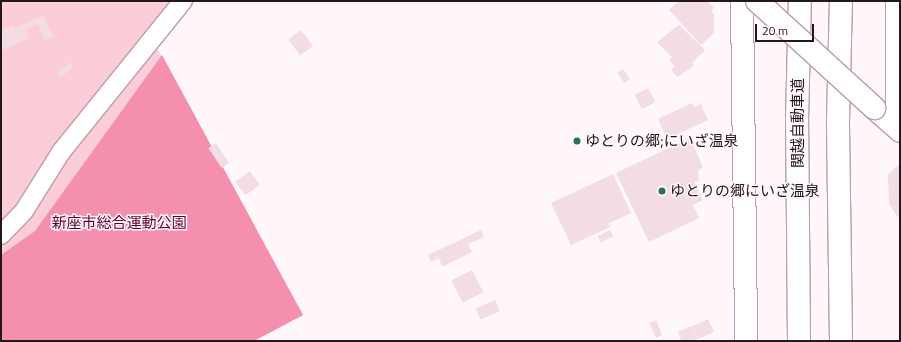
<!DOCTYPE html>
<html>
<head>
<meta charset="utf-8">
<style>
  body { margin:0 }
  #map { position:relative; width:901px; height:342px; overflow:hidden; background:#fff7f9; font-family:"Titillium Web","Noto Sans JP",sans-serif }
  div>[style] { position:absolute }
  .green>* { inset:0; background:#fbcdd9 }
  .forest>* { inset:0; background:#f58fae }
  .building>* { inset:0; background:#f3dce2; transform-origin:0 0 }
  .roads { filter:drop-shadow(1px 0 #bf9da6) drop-shadow(-1px 0 #bf9da6) drop-shadow(0 1px #bf9da6) drop-shadow(0 -1px #bf9da6) }
  .minor>* { height:18px; margin:-9px; padding:0 9px; transform-origin:9px; border-radius:9px; background:#fff }
  .tertiary>* { height:22px; margin:-11px; padding:0 11px; transform-origin:11px; border-radius:11px; background:#fff }
  .motorway>* { height:22px; margin:-11px; padding:0 11px; transform-origin:11px; border-radius:11px; background:#fff }
  .bridges { filter:drop-shadow(1px 0 #bf9da6) drop-shadow(-1px 0 #bf9da6) drop-shadow(0 1px #bf9da6) drop-shadow(0 -1px #bf9da6) }
  .tertiary-bridge>* { height:22px; margin:-11px; padding:0 11px; transform-origin:11px; border-radius:11px; background:#fff }
  .dots>* { width:11px; height:11px; translate:-50% -50%; box-sizing:border-box; border:2px solid #fff7f9; border-radius:50% }
  span { translate:-50% -50%; white-space:nowrap; text-align:center; line-height:1.15; -webkit-text-stroke:3px #fff7f9; paint-order:stroke }
  .street-label { font-size:15px; color:#23171a }
  .poi-label { font-size:15px; color:#23171a }
  .left { translate:0 -50%; text-align:left }
  .park-label { font-size:15px; color:#60022f }
  .frame { position:absolute; inset:0; border:2px solid #23171a; pointer-events:none }
  .scale { position:absolute; left:755px; top:24px; width:59px; height:18px; box-sizing:border-box; border:2px solid #23171a; border-top:0; padding-left:5px; font-size:12px; line-height:14px; white-space:nowrap; color:#23171a; -webkit-text-stroke:3px #fff7f9; paint-order:stroke }
</style>
</head>
<body>
<div id="map">
  <div class="green">
    <i style="clip-path:polygon(1px 1px,173px 1px,148px 32px,303px 315px,254px 341px,1px 341px)"></i>
  </div>
  <div class="forest">
    <i style="clip-path:polygon(162px 55px,303px 315px,254px 341px,1px 341px,1px 255px,35px 231px)"></i>
  </div>
  <div class="building">
    <i style="clip-path:polygon(679px 1px,707px 1px,714px 8px,711px 11px,714px 14px,714px 33px,701px 45px,669px 10px)"></i>
    <i style="clip-path:polygon(44px 15px,53px 36px,45px 40px,38px 24px,25px 30px,29px 38px,1px 51px,1px 30px,14px 25px,15px 28px)"></i>
    <i style="clip-path:polygon(679px 25px,705px 50px,692px 63px,694px 65px,678px 77px,671px 70px,675px 66px,669px 60px,672px 57px,657px 42px)"></i>
    <i style="left:301px;top:30px;width:20px;height:16px;rotate:53deg"></i>
    <i style="left:70px;top:62px;width:6px;height:16px;rotate:51deg"></i>
    <i style="left:623px;top:69px;width:12px;height:7px;rotate:55deg"></i>
    <i style="left:648px;top:88px;width:16px;height:15px;rotate:63deg"></i>
    <i style="clip-path:polygon(692px 103px,694px 107px,701px 104px,708px 120px,667px 139px,658px 119px)"></i>
    <i style="clip-path:polygon(658px 137px,661px 144px,651px 148px,647px 142px)"></i>
    <i style="clip-path:polygon(690px 138px,703px 167px,698px 170px,699px 180px,694px 182px,703px 200px,693px 205px,699px 218px,649px 242px,616px 173px)"></i>
    <i style="left:216px;top:143px;width:24px;height:9px;rotate:57deg"></i>
    <i style="clip-path:polygon(900px 163px,900px 220px,889px 204px,888px 175px)"></i>
    <i style="left:250px;top:171px;width:17px;height:18px;rotate:54deg"></i>
    <i style="clip-path:polygon(613px 174px,631px 213px,608px 224px,610px 227px,571px 245px,551px 203px)"></i>
    <i style="clip-path:polygon(481px 230px,484px 237px,468px 244px,472px 252px,442px 267px,439px 258px,431px 262px,428px 255px)"></i>
    <i style="left:610px;top:230px;width:7px;height:14px;rotate:63deg"></i>
    <i style="left:472px;top:270px;width:25px;height:23px;rotate:63deg"></i>
    <i style="left:495px;top:300px;width:12px;height:21px;rotate:66deg"></i>
    <i style="left:708px;top:319px;width:14px;height:17px;rotate:65deg"></i>
    <i style="clip-path:polygon(656px 320px,662px 335px,656px 338px,649px 323px)"></i>
    <i style="clip-path:polygon(692px 326px,698px 339px,682px 341px,678px 332px)"></i>
  </div>
  <div class="roads">
    <div class="minor">
      <i style="left:895px;top:126px;width:125px;rotate:-90deg"></i>
      <i style="left:1px;top:235px;width:33px;rotate:-46deg"></i>
      <i style="left:24px;top:211px;width:70px;rotate:-57.9deg"></i>
      <i style="left:61px;top:152px;width:194px;rotate:-51.1deg"></i>
    </div>
    <div class="tertiary">
      <i style="left:742px;top:1px;width:340px;rotate:89.3deg"></i>
      <i style="left:874px;top:108px;width:35px;rotate:41deg"></i>
    </div>
    <div class="motorway">
      <i style="left:799px;top:341px;width:221px;rotate:-90.5deg"></i>
      <i style="left:797px;top:120px;width:119px;rotate:-88.6deg"></i>
      <i style="left:841px;top:341px;width:220px;rotate:-90.8deg"></i>
      <i style="left:838px;top:121px;width:120px;rotate:-88.6deg"></i>
    </div>
  </div>
  <div class="bridges">
    <div class="tertiary-bridge">
      <i style="left:757px;top:1px;width:159px;rotate:42.4deg"></i>
    </div>
  </div>
  <div class="dots">
    <i style="left:577px;top:141px;background:#2e6d5b"></i>
    <i style="left:662px;top:191px;background:#2e6d5b"></i>
  </div>
  <div class="street-label">
    <span style="left:798px;top:123px;rotate:-90deg">関越自動車道</span>
  </div>
  <div class="poi-label">
    <span class="left" style="left:585px;top:141px">ゆとりの郷;にいざ温泉</span>
    <span class="left" style="left:670px;top:191px">ゆとりの郷にいざ温泉</span>
  </div>
  <div class="park-label">
    <span style="left:119px;top:223px">新座市総合運動公園</span>
  </div>
  <div class="frame"></div>
  <div class="scale">20 m</div>
</div>
</body>
</html>
